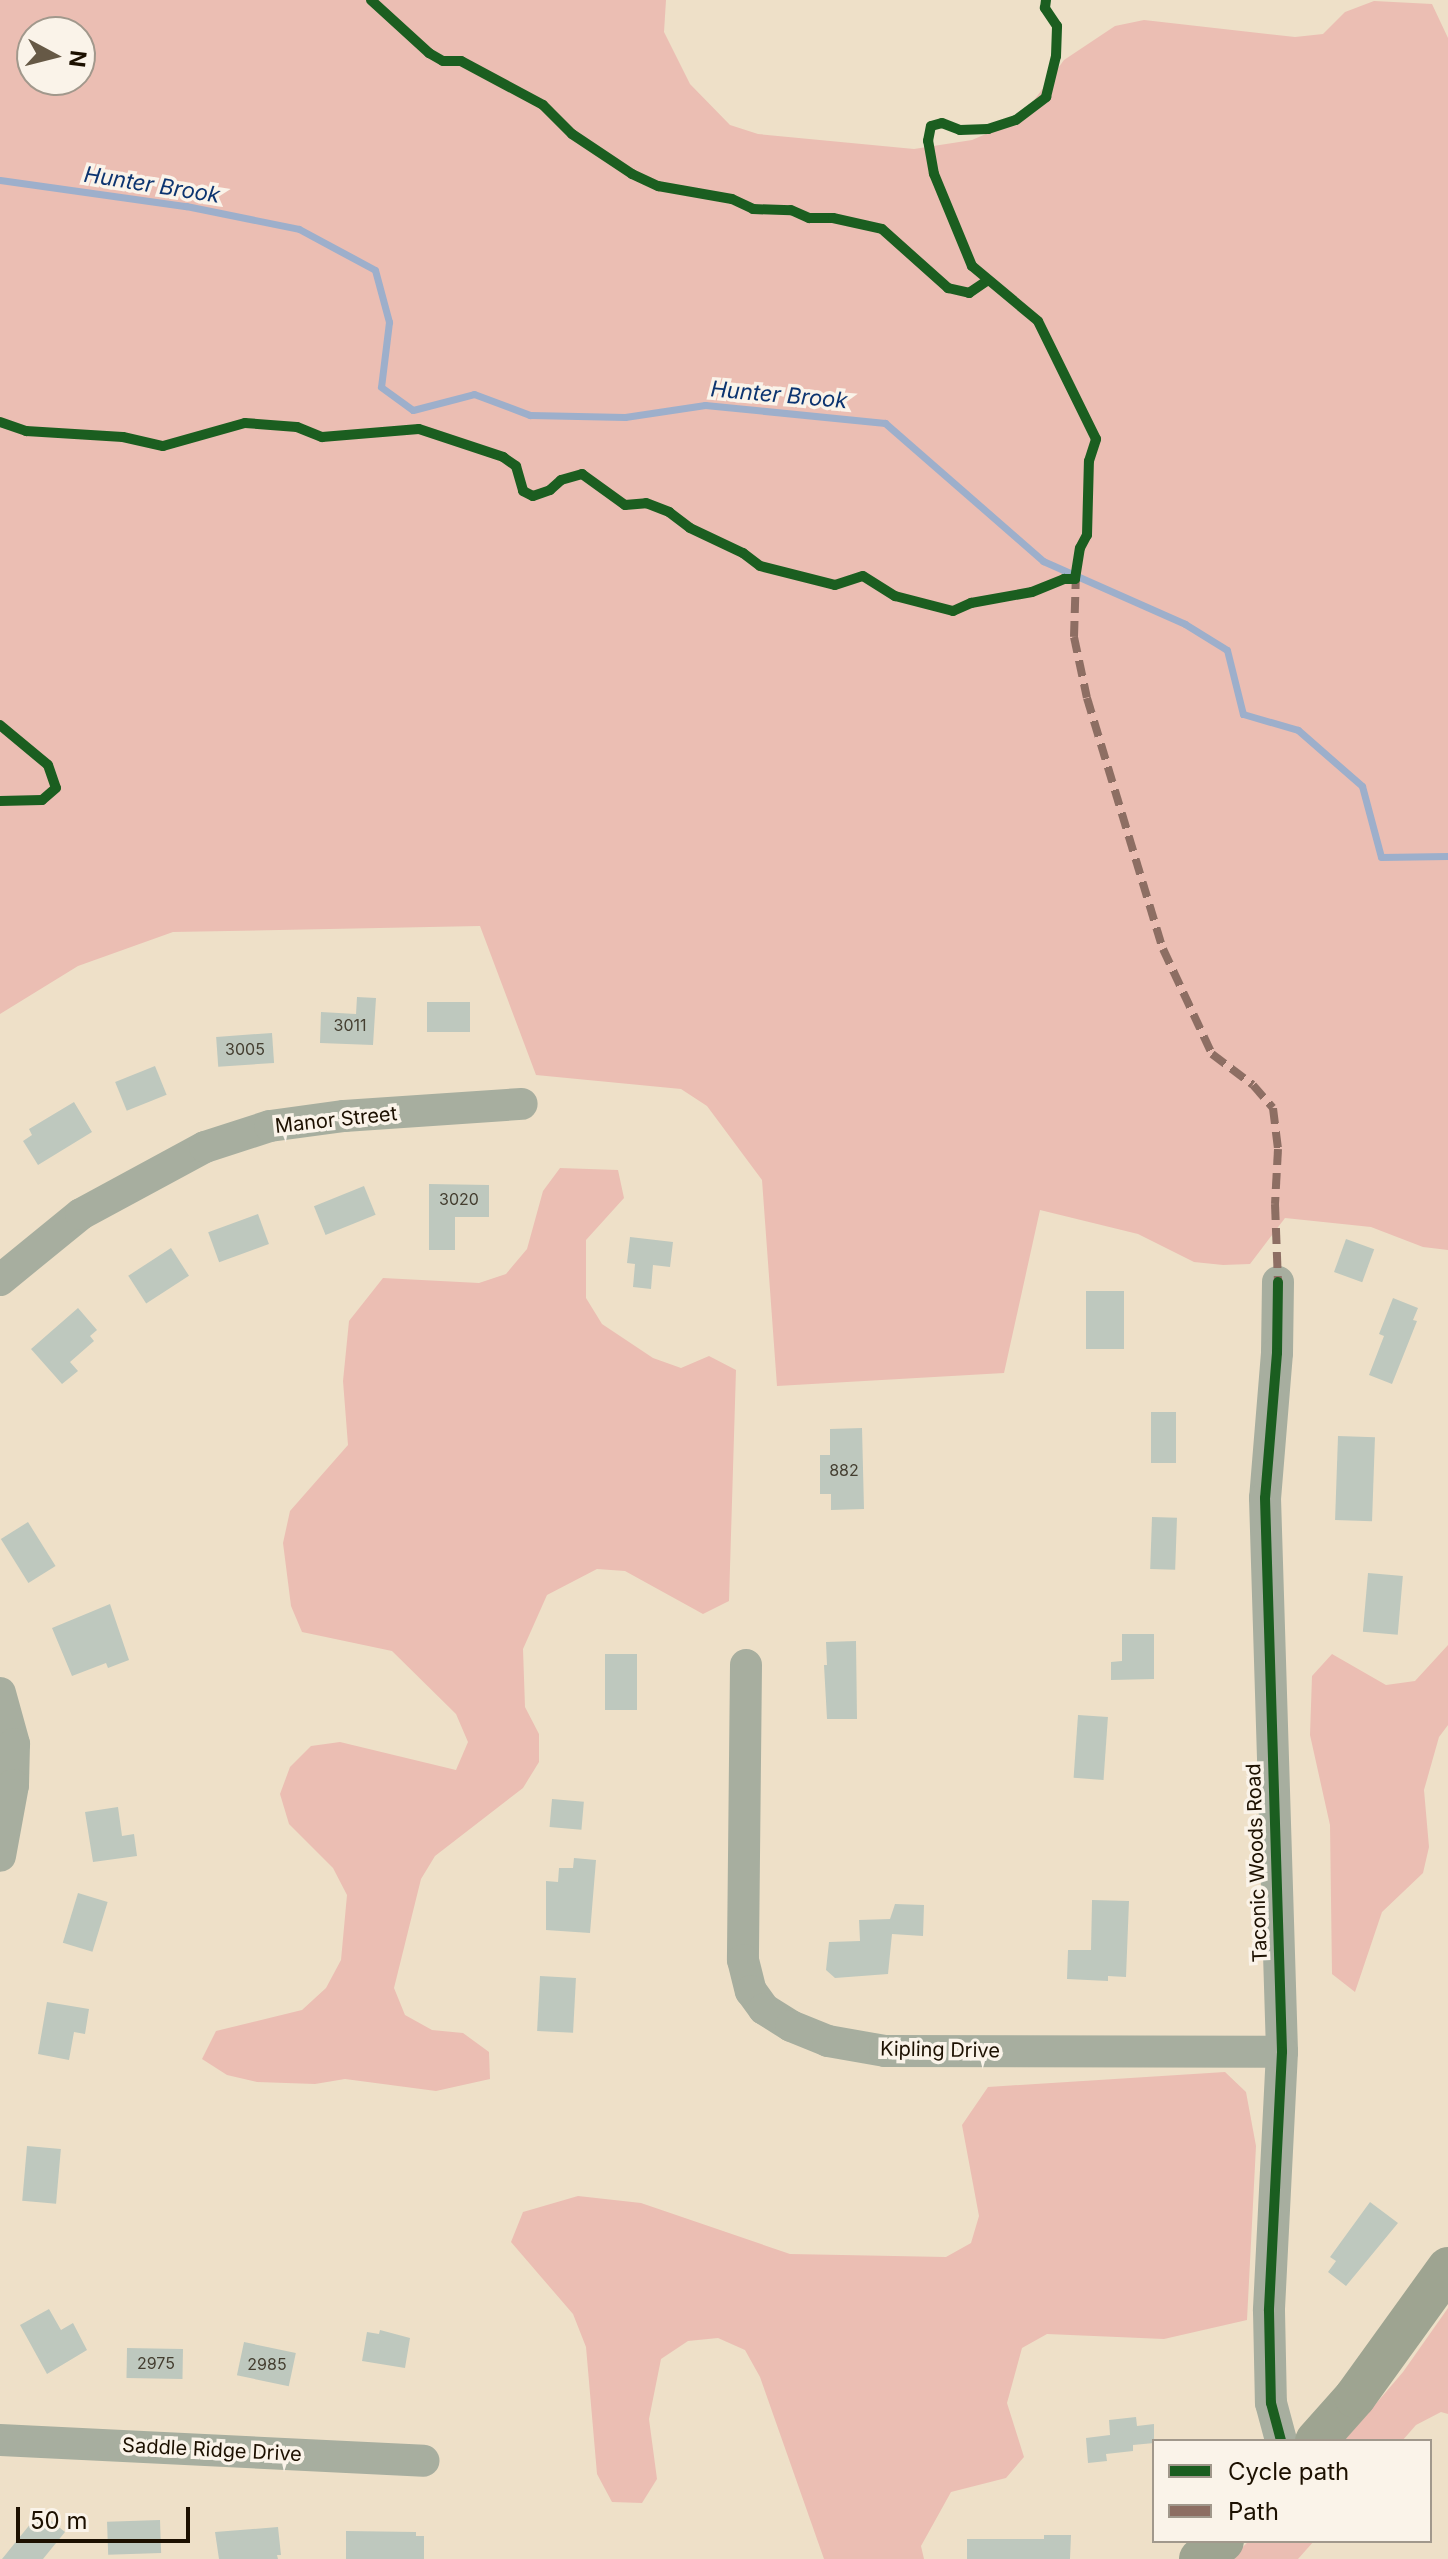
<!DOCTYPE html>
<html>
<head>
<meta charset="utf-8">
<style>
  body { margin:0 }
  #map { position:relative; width:1448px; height:2559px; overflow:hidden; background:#eee0c8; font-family:Inter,sans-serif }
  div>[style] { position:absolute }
  .forest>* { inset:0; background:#ebbeb3 }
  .stream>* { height:7px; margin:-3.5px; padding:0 3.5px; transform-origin:3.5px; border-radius:3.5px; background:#9dafcb }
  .building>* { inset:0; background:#bec8be; transform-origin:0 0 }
  .minor>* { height:32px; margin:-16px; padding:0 16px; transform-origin:16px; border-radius:16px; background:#a7ae9f }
  .major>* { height:42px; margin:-21px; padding:0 21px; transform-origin:21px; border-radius:21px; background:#9ea491 }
  .quiet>* { height:8px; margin-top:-4px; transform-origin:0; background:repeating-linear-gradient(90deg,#8d6e63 0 16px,transparent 0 24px) }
  .cycleway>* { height:10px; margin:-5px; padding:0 5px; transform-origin:5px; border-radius:5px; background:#1b5e20 }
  span { translate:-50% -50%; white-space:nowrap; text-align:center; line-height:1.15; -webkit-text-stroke:7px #faf3e9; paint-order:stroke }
  .number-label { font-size:16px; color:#443e30 }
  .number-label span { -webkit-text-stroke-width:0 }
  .street-label { font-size:20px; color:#1c1000 }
  .water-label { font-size:22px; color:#0c3470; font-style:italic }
  .legend { position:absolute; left:1152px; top:2439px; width:280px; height:104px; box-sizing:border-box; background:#faf3e9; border:2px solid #a1988c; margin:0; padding:10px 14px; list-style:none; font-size:24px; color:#1c1000 }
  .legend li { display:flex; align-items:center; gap:16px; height:40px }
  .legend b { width:40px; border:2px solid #a1988c }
  .north { position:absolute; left:16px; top:16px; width:80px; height:80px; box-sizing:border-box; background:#faf3e9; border:2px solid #a1988c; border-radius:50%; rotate:97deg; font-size:22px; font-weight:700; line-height:32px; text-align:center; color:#1c1000 }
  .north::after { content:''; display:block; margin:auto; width:28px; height:36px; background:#665946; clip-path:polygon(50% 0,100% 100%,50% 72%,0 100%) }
  .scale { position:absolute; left:16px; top:2507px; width:174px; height:36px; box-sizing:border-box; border:4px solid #1c1000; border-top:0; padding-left:10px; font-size:24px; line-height:28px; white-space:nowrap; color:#1c1000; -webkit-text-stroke:6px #faf3e9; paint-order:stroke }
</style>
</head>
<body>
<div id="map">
  <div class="forest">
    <i style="clip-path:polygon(evenodd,0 0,666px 0,664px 32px,690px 84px,730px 125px,758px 134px,914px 149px,972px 140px,1002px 127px,1026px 111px,1064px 60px,1115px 26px,1144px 20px,1295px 37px,1323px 34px,1345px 12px,1374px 1px,1432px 4px,1448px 38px,1448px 1250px,1423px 1247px,1371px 1227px,1285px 1218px,1250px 1264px,1223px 1265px,1194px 1262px,1138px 1234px,1040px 1210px,1004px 1373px,777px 1386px,762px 1180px,707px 1106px,681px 1089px,536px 1075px,480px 926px,173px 932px,78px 966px,0 1014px,0 0,80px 32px,80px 80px,32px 80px,32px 32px,80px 32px)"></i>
    <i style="clip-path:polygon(560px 1168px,618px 1170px,624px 1198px,586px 1240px,586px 1298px,602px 1324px,653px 1358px,681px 1368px,709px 1356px,736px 1370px,729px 1601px,703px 1614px,625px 1571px,597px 1569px,547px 1595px,523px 1649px,525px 1707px,539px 1734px,539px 1762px,523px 1788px,435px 1856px,421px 1879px,394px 1988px,405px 2015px,432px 2030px,463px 2033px,489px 2052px,490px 2079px,436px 2091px,345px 2079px,315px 2084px,257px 2082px,227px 2075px,202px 2059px,216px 2031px,302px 2010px,326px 1988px,341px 1960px,347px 1895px,333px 1868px,289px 1824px,280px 1794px,290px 1767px,311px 1746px,340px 1742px,456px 1770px,468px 1742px,456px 1714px,392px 1651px,302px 1632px,291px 1606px,283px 1543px,290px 1511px,348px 1445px,343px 1381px,349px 1321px,383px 1278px,479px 1283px,506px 1274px,527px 1249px,543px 1191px)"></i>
    <i style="clip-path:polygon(1448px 1645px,1448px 1725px,1439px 1737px,1424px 1790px,1429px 1847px,1423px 1873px,1382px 1912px,1355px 1992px,1332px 1974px,1330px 1825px,1310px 1735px,1312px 1676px,1332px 1654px,1386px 1685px,1415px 1681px)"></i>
    <i style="clip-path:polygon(1225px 2072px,1246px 2092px,1256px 2146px,1247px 2320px,1164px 2339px,1047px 2334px,1022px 2348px,1007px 2403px,1024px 2457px,1006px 2478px,951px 2492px,921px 2546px,924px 2559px,824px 2559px,760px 2377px,745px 2350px,718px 2338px,688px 2341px,661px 2359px,649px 2419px,657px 2479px,642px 2503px,612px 2502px,597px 2474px,586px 2347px,573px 2314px,511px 2242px,523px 2212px,578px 2196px,641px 2203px,790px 2254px,946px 2257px,971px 2243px,979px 2216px,962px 2125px,988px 2087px)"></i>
    <i style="clip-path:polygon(1448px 2308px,1448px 2414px,1441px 2412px,1416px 2425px,1402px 2441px,1344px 2441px,1403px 2372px)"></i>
    <i style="clip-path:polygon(1249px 2541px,1314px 2541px,1298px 2559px,1230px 2559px)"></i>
  </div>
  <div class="stream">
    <i style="left:0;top:180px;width:188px;rotate:8deg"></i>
    <i style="left:186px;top:206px;width:115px;rotate:11.5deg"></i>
    <i style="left:299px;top:229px;width:86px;rotate:28.3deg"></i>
    <i style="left:375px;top:270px;width:54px;rotate:74.9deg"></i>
    <i style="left:389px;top:322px;width:65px;rotate:97deg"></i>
    <i style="left:381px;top:387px;width:39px;rotate:36deg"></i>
    <i style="left:413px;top:410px;width:63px;rotate:-14.7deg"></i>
    <i style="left:474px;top:394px;width:60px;rotate:20.6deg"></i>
    <i style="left:530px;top:415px;width:95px;rotate:1.2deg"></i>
    <i style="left:625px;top:417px;width:81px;rotate:-8.5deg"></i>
    <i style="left:705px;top:405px;width:181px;rotate:5.7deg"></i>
    <i style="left:885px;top:423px;width:210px;rotate:41.1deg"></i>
    <i style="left:1043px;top:561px;width:155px;rotate:23.9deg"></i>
    <i style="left:1185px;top:624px;width:49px;rotate:31.8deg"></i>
    <i style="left:1227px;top:650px;width:66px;rotate:76deg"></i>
    <i style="left:1243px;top:714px;width:57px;rotate:16.2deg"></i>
    <i style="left:1298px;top:730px;width:85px;rotate:41.2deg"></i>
    <i style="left:1362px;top:786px;width:73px;rotate:75deg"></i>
    <i style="left:1381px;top:857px;width:67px;rotate:-0.9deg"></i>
  </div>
  <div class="building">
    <i style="clip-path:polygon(357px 997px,376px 998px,373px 1045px,320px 1043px,321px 1012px,356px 1014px)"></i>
    <i style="left:470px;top:1002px;width:30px;height:43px;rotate:90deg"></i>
    <i style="left:272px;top:1033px;width:30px;height:56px;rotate:86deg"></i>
    <i style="left:155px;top:1066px;width:31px;height:43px;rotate:68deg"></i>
    <i style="clip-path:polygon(74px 1102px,92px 1132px,38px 1165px,23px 1141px,32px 1135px,29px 1129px)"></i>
    <i style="clip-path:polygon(429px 1184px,489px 1185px,489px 1217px,455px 1217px,455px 1250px,429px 1250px)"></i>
    <i style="left:364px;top:1186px;width:31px;height:54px;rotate:68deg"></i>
    <i style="left:258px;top:1214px;width:32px;height:53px;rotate:70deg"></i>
    <i style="clip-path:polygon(630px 1237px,673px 1242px,670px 1267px,653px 1265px,651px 1289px,633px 1287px,635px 1264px,627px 1263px)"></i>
    <i style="left:1346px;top:1239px;width:30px;height:35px;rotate:20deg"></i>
    <i style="left:171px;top:1248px;width:33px;height:51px;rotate:57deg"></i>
    <i style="left:1124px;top:1291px;width:58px;height:38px;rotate:90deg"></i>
    <i style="clip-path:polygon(1393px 1298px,1418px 1308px,1413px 1320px,1417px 1321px,1392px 1384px,1369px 1375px,1384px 1336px,1379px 1334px)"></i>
    <i style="clip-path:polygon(78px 1308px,97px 1330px,90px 1336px,94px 1341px,70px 1362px,78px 1371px,62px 1384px,31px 1349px)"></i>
    <i style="left:1151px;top:1412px;width:25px;height:51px"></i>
    <i style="clip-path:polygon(862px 1428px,864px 1509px,831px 1510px,831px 1494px,820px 1494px,820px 1455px,830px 1455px,830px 1429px)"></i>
    <i style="left:1338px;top:1436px;width:37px;height:84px;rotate:2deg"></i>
    <i style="left:1152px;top:1517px;width:25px;height:52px;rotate:2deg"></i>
    <i style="left:28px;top:1522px;width:52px;height:32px;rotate:58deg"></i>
    <i style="left:1368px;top:1573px;width:35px;height:59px;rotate:5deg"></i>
    <i style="clip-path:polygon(110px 1604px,129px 1660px,108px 1668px,106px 1663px,72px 1676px,52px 1628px)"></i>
    <i style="clip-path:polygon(1122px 1634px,1154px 1634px,1154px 1679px,1111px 1680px,1111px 1662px,1122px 1661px)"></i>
    <i style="clip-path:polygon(856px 1641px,857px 1719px,827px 1719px,824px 1665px,827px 1665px,826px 1642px)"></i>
    <i style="left:605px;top:1654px;width:32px;height:56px"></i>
    <i style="left:1078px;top:1715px;width:30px;height:63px;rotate:4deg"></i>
    <i style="left:552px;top:1799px;width:32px;height:28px;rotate:5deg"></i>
    <i style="clip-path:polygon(118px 1807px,122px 1836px,134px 1834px,137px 1856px,93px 1862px,85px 1812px)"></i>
    <i style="clip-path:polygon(574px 1858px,596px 1860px,590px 1933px,546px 1930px,546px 1881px,558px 1882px,559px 1868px,573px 1868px)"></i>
    <i style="left:78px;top:1893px;width:31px;height:52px;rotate:17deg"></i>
    <i style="clip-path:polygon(1092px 1900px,1129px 1901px,1126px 1977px,1108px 1976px,1108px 1981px,1067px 1979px,1068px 1950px,1091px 1950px)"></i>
    <i style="clip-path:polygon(895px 1904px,924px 1905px,923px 1936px,892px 1934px,888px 1974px,835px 1978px,826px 1970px,829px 1942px,860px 1941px,859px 1920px,890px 1919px)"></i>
    <i style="left:540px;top:1976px;width:36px;height:55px;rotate:3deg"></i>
    <i style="clip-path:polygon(47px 2002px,89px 2009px,85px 2034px,74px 2032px,69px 2060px,38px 2054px)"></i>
    <i style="left:27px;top:2146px;width:34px;height:55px;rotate:5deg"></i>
    <i style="clip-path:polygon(1370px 2202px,1398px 2223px,1346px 2286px,1328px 2272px,1336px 2261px,1330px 2257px)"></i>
    <i style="clip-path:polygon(49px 2309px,61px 2330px,73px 2323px,87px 2350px,47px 2374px,20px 2325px)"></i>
    <i style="clip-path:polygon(380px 2330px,410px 2338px,405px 2368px,362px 2361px,367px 2332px,379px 2334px)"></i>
    <i style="left:244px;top:2342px;width:53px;height:34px;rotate:12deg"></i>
    <i style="left:127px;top:2348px;width:56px;height:30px;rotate:1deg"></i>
    <i style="clip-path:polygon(1136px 2417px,1137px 2426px,1154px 2424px,1154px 2443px,1133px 2445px,1133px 2451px,1106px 2454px,1107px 2461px,1088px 2463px,1086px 2438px,1110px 2435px,1109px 2420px)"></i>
    <i style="clip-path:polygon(40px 2512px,65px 2532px,43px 2559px,2px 2559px)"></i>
    <i style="left:160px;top:2520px;width:33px;height:53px;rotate:88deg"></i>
    <i style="clip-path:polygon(278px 2527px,281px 2555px,277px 2555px,278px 2559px,219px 2559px,215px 2532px)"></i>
    <i style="clip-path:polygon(346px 2531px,416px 2532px,416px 2536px,424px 2536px,424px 2559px,346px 2559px)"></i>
    <i style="clip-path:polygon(1044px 2535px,1071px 2535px,1070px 2559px,967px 2559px,967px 2539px,1044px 2539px)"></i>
  </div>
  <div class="minor">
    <i style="left:0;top:1280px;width:104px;rotate:-39.2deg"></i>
    <i style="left:81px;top:1214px;width:141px;rotate:-28.4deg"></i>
    <i style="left:205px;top:1147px;width:68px;rotate:-17.9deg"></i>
    <i style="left:270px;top:1126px;width:75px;rotate:-7.7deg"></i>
    <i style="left:344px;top:1116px;width:178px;rotate:-3.9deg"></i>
    <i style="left:1278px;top:1282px;width:71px;rotate:90.8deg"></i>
    <i style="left:1277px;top:1353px;width:145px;rotate:94.7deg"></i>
    <i style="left:1265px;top:1498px;width:554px;rotate:88.24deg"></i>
    <i style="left:1282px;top:2052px;width:259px;rotate:92.9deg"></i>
    <i style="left:1269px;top:2311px;width:92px;rotate:88.8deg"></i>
    <i style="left:1271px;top:2403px;width:39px;rotate:75deg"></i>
    <i style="left:746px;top:1665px;width:295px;rotate:90.6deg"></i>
    <i style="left:743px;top:1960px;width:32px;rotate:76deg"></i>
    <i style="left:751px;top:1991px;width:22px;rotate:54deg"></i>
    <i style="left:764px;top:2009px;width:32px;rotate:32deg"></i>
    <i style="left:791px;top:2026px;width:40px;rotate:22deg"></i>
    <i style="left:828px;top:2041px;width:58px;rotate:10deg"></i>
    <i style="left:885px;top:2051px;width:397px;rotate:0.1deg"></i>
    <i style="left:0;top:1693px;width:53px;rotate:74.6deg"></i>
    <i style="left:14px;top:1744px;width:41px;rotate:91.4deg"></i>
    <i style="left:13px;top:1785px;width:72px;rotate:100.4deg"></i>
    <i style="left:0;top:2440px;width:424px;rotate:2.8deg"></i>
  </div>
  <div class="major">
    <i style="left:1316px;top:2441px;width:59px;rotate:-48.4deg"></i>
    <i style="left:1355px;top:2397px;width:159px;rotate:-54.2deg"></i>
    <i style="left:1200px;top:2559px;width:29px;rotate:-38deg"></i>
  </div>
  <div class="quiet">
    <i style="left:1076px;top:573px;width:64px;rotate:91.8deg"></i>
    <i style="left:1074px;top:637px;width:62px;rotate:78deg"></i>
    <i style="left:1087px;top:698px;width:262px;rotate:73.2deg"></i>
    <i style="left:1163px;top:949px;width:116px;rotate:65deg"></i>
    <i style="left:1212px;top:1054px;width:51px;rotate:37.1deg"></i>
    <i style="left:1253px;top:1085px;width:30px;rotate:49deg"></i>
    <i style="left:1273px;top:1108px;width:41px;rotate:83deg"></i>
    <i style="left:1278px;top:1149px;width:55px;rotate:93.1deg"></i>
    <i style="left:1275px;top:1204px;width:78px;rotate:87.8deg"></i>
  </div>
  <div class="cycleway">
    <i style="left:371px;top:0;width:79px;rotate:42.4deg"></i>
    <i style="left:429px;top:53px;width:16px;rotate:30deg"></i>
    <i style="left:443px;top:61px;width:18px"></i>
    <i style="left:461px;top:61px;width:93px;rotate:28.2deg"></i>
    <i style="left:543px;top:105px;width:41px;rotate:45deg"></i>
    <i style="left:572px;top:134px;width:72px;rotate:33.7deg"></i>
    <i style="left:632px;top:174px;width:29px;rotate:25deg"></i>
    <i style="left:658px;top:186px;width:75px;rotate:10deg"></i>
    <i style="left:732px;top:199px;width:23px;rotate:25deg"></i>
    <i style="left:753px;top:209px;width:38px;rotate:2deg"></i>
    <i style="left:791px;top:210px;width:20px;rotate:24deg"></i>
    <i style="left:809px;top:218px;width:24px"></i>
    <i style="left:833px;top:218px;width:50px;rotate:12.7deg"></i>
    <i style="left:882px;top:229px;width:89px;rotate:41.8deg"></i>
    <i style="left:948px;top:288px;width:22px;rotate:13deg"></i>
    <i style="left:969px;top:293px;width:22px;rotate:-34deg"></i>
    <i style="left:0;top:422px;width:28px;rotate:19deg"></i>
    <i style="left:26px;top:431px;width:97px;rotate:3.5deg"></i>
    <i style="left:123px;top:437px;width:41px;rotate:12.7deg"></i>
    <i style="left:163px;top:446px;width:85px;rotate:-15.7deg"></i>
    <i style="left:245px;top:423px;width:52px;rotate:4.4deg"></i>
    <i style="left:297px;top:427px;width:27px;rotate:22deg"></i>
    <i style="left:322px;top:437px;width:97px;rotate:-4.7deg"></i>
    <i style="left:419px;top:429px;width:89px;rotate:18.4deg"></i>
    <i style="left:503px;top:457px;width:16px;rotate:35deg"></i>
    <i style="left:516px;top:466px;width:26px;rotate:74deg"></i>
    <i style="left:523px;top:491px;width:11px;rotate:27deg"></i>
    <i style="left:533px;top:496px;width:18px;rotate:-19deg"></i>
    <i style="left:550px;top:490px;width:15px;rotate:-42deg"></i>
    <i style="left:561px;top:480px;width:22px;rotate:-16deg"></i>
    <i style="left:582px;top:474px;width:53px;rotate:35.8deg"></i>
    <i style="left:625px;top:505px;width:21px;rotate:-5deg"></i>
    <i style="left:646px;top:503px;width:25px;rotate:21deg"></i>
    <i style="left:669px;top:512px;width:26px;rotate:37deg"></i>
    <i style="left:690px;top:528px;width:59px;rotate:25.3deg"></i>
    <i style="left:743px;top:553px;width:21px;rotate:37deg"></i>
    <i style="left:760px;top:566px;width:77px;rotate:14.2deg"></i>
    <i style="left:835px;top:585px;width:29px;rotate:-18deg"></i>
    <i style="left:863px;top:576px;width:38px;rotate:32deg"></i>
    <i style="left:895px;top:596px;width:60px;rotate:14.5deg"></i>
    <i style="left:953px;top:611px;width:20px;rotate:-24deg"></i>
    <i style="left:971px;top:603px;width:62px;rotate:-10.2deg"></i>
    <i style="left:1032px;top:592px;width:35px;rotate:-22deg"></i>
    <i style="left:1064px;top:579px;width:11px"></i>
    <i style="left:1075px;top:579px;width:31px;rotate:-81deg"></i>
    <i style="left:1080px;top:548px;width:15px;rotate:-62deg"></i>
    <i style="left:1087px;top:535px;width:74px;rotate:-88.5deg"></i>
    <i style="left:1089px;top:461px;width:23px;rotate:-72deg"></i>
    <i style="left:1096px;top:439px;width:131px;rotate:-116.2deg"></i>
    <i style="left:1038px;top:321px;width:86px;rotate:-140.2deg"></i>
    <i style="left:972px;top:266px;width:100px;rotate:-112.4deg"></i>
    <i style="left:934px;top:174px;width:34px;rotate:-100deg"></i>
    <i style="left:928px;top:141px;width:15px;rotate:-79deg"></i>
    <i style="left:931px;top:126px;width:11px;rotate:-15deg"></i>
    <i style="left:942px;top:123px;width:19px;rotate:21deg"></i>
    <i style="left:960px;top:130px;width:28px;rotate:-2deg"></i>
    <i style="left:988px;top:129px;width:29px;rotate:-18deg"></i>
    <i style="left:1016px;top:120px;width:38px;rotate:-37deg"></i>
    <i style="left:1046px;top:97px;width:42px;rotate:-76.3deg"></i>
    <i style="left:1056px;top:56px;width:30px;rotate:-88deg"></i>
    <i style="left:1057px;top:26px;width:22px;rotate:-124deg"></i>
    <i style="left:1045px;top:8px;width:8px;rotate:-83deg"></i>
    <i style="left:0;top:725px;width:62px;rotate:39.8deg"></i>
    <i style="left:48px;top:765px;width:24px;rotate:71deg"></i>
    <i style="left:56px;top:788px;width:18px;rotate:139deg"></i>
    <i style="left:42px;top:800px;width:42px;rotate:178.6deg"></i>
    <i style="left:1278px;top:1282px;width:71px;rotate:90.8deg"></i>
    <i style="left:1277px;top:1353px;width:145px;rotate:94.7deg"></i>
    <i style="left:1265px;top:1498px;width:554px;rotate:88.24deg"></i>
    <i style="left:1282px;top:2052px;width:259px;rotate:92.9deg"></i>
    <i style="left:1269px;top:2311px;width:92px;rotate:88.8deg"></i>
    <i style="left:1271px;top:2403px;width:39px;rotate:75deg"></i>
  </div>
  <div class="number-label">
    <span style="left:350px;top:1025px">3011</span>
    <span style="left:245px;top:1049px">3005</span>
    <span style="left:459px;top:1199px">3020</span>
    <span style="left:844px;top:1470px">882</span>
    <span style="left:156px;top:2363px">2975</span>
    <span style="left:267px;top:2364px">2985</span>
  </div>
  <div class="street-label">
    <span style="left:336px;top:1120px;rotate:-6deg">Manor Street</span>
    <span style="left:1257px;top:1863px;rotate:-92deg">Taconic Woods Road</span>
    <span style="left:940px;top:2050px;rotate:1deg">Kipling Drive</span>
    <span style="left:212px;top:2450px;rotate:3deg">Saddle Ridge Drive</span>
  </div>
  <div class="water-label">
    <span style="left:152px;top:185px;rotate:9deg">Hunter Brook</span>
    <span style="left:779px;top:395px;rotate:5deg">Hunter Brook</span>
  </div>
  <ul class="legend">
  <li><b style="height:10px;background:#1b5e20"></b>Cycle path</li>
  <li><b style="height:10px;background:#8d6e63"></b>Path</li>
  </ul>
  <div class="north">N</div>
  <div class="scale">50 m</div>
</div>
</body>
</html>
